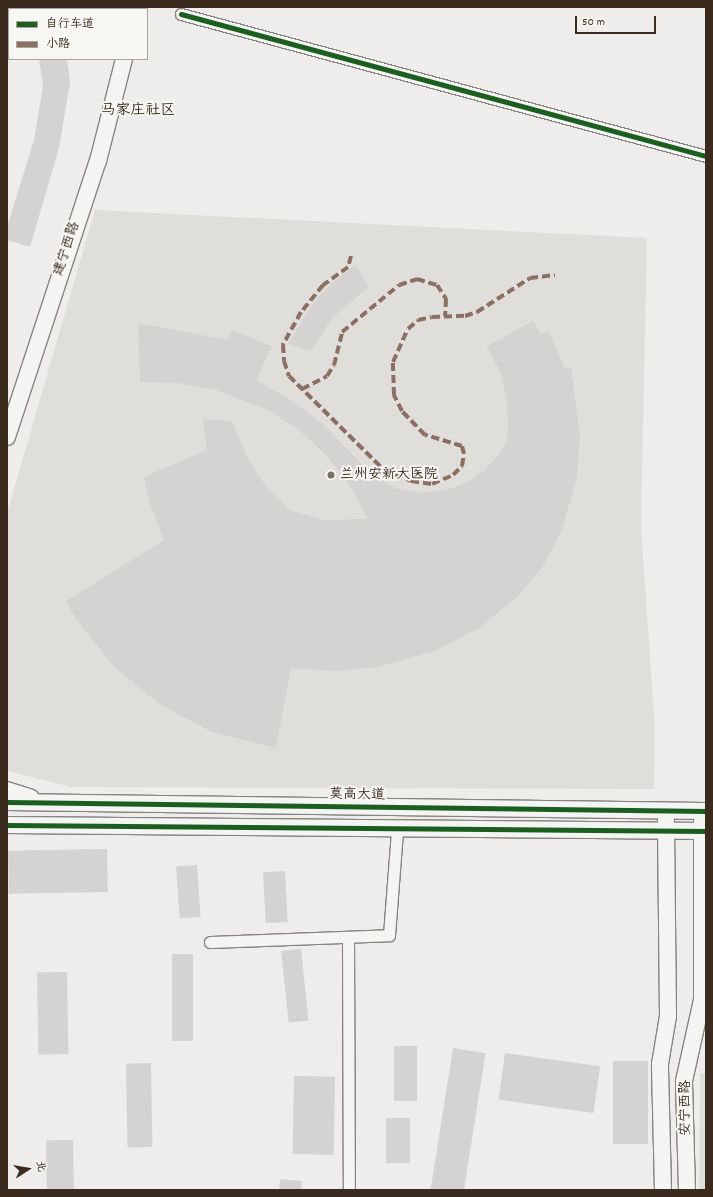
<!DOCTYPE html>
<html>
<head>
<meta charset="utf-8">
<style>
  body { margin:0 }
  #map { position:relative; width:713px; height:1197px; overflow:hidden; background:#eeedeb; font-family:Dekko,"LXGW WenKai TC",sans-serif }
  div>[style] { position:absolute }
  .built>* { inset:0; background:#e0deda }
  .building>* { inset:0; background:#d4d3d1; transform-origin:0 0 }
  .roads { filter:drop-shadow(1px 0 #87837f) drop-shadow(-1px 0 #87837f) drop-shadow(0 1px #87837f) drop-shadow(0 -1px #87837f) }
  .street>* { height:11px; margin:-5.5px; padding:0 5.5px; transform-origin:5.5px; border-radius:5.5px; background:#f4f4f2 }
  .secondary>* { height:16px; margin:-8px; padding:0 8px; transform-origin:8px; border-radius:8px; background:#f4f4f2 }
  .quiet>* { height:4px; margin-top:-2px; transform-origin:0; background:repeating-linear-gradient(90deg,#8d6e63 0 8px,transparent 0 12px) }
  .cycleway>* { height:5px; margin:-2.5px; padding:0 2.5px; transform-origin:2.5px; border-radius:2.5px; background:#1b5e20 }
  .dots>* { width:11px; height:11px; translate:-50% -50%; box-sizing:border-box; border:2px solid #f6f6f2; border-radius:50% }
  span { translate:-50% -50%; white-space:nowrap; text-align:center; line-height:1.15; -webkit-text-stroke:4px #f6f6f2; paint-order:stroke }
  .street-label { font-size:14px; color:#3b2a1e }
  .poi-label { font-size:14px; color:#3b2a1e }
  .left { translate:0 -50%; text-align:left }
  .neighbourhood-label { font-size:15px; color:#3b2a1e }
  .frame { position:absolute; inset:0; border:8px solid #3b2a1e; pointer-events:none }
  .legend { position:absolute; left:8px; top:8px; width:140px; height:52px; box-sizing:border-box; background:#f6f6f2; border:1px solid #aba49d; margin:0; padding:5px 7px; list-style:none; font-size:12px; color:#3b2a1e }
  .legend li { display:flex; align-items:center; gap:8px; height:20px }
  .legend b { width:20px; border:1px solid #aba49d }
  .north { position:absolute; left:8px; top:1149px; width:40px; height:40px; -webkit-text-stroke:3px #f6f6f2; paint-order:stroke; rotate:78deg; font-size:11px; font-weight:700; line-height:16px; text-align:center; color:#3b2a1e }
  .north::after { content:''; display:block; margin:auto; width:14px; height:18px; background:#3b2a1e; clip-path:polygon(50% 0,100% 100%,50% 72%,0 100%) }
  .scale { position:absolute; left:575px; top:16px; width:81px; height:18px; box-sizing:border-box; border:2px solid #3b2a1e; border-top:0; padding-left:5px; font-size:12px; line-height:14px; white-space:nowrap; color:#3b2a1e; -webkit-text-stroke:3px #f6f6f2; paint-order:stroke }
</style>
</head>
<body>
<div id="map">
  <div class="built">
    <i style="clip-path:polygon(95px 210px,647px 238px,641px 525px,655px 731px,654px 789px,71px 787px,7px 771px,7px 513px)"></i>
    <i style="clip-path:polygon(700px 1073px,706px 1073px,706px 1190px,699px 1190px)"></i>
  </div>
  <div class="building">
    <i style="clip-path:polygon(39px 59px,67px 59px,70px 82px,59px 148px,30px 247px,7px 240px,7px 227px,34px 140px,43px 86px)"></i>
    <i style="clip-path:polygon(356px 265px,369px 287px,332px 318px,311px 351px,288px 344px,313px 303px,333px 282px)"></i>
    <i style="clip-path:polygon(534px 321px,541px 334px,548px 330px,565px 369px,571px 367px,580px 438px,577px 477px,561px 532px,543px 566px,519px 595px,479px 628px,432px 652px,377px 667px,334px 671px,291px 668px,276px 748px,212px 732px,161px 705px,114px 667px,76px 619px,66px 601px,164px 540px,150px 504px,144px 477px,207px 450px,203px 419px,232px 421px,250px 463px,268px 489px,290px 510px,323px 520px,368px 519px,350px 486px,328px 457px,300px 431px,268px 410px,216px 390px,178px 383px,140px 382px,138px 323px,228px 340px,231px 330px,272px 346px,256px 380px,291px 400px,323px 424px,376px 479px,398px 489px,422px 493px,446px 490px,468px 482px,486px 469px,500px 453px,506px 443px,508px 429px,507px 400px,500px 372px,487px 346px)"></i>
    <i style="left:107px;top:849px;width:43px;height:99px;rotate:89deg"></i>
    <i style="left:197px;top:865px;width:52px;height:21px;rotate:86deg"></i>
    <i style="left:285px;top:871px;width:51px;height:22px;rotate:87deg"></i>
    <i style="left:301px;top:949px;width:72px;height:20px;rotate:84deg"></i>
    <i style="left:172px;top:954px;width:21px;height:87px"></i>
    <i style="left:67px;top:972px;width:82px;height:30px;rotate:89deg"></i>
    <i style="left:394px;top:1046px;width:23px;height:55px"></i>
    <i style="left:453px;top:1048px;width:33px;height:143px;rotate:9deg"></i>
    <i style="left:505px;top:1053px;width:96px;height:47px;rotate:8deg"></i>
    <i style="left:613px;top:1061px;width:35px;height:83px"></i>
    <i style="left:151px;top:1063px;width:84px;height:25px;rotate:89deg"></i>
    <i style="left:294px;top:1076px;width:41px;height:78px;rotate:1deg"></i>
    <i style="left:386px;top:1118px;width:24px;height:45px"></i>
    <i style="left:73px;top:1140px;width:50px;height:27px;rotate:89deg"></i>
    <i style="clip-path:polygon(280px 1179px,302px 1181px,301px 1190px,279px 1190px)"></i>
  </div>
  <div class="roads">
    <div class="street">
      <i style="left:37px;top:7px;width:9px;rotate:13deg"></i>
      <i style="left:181px;top:14px;width:544px;rotate:15.14deg"></i>
      <i style="left:348px;top:937px;width:253px;rotate:89.8deg"></i>
      <i style="left:210px;top:942px;width:179px;rotate:-2.2deg"></i>
      <i style="left:389px;top:935px;width:105px;rotate:-85.6deg"></i>
    </div>
    <div class="secondary">
      <i style="left:136px;top:9px;width:2px;rotate:-63deg"></i>
      <i style="left:7px;top:437px;width:291px;rotate:-71.8deg"></i>
      <i style="left:98px;top:161px;width:105px;rotate:-75.7deg"></i>
      <i style="left:7px;top:790px;width:25px;rotate:18deg"></i>
      <i style="left:7px;top:802px;width:699px;rotate:0.74deg"></i>
      <i style="left:7px;top:825px;width:699px;rotate:0.49deg"></i>
      <i style="left:663px;top:1190px;width:126px;rotate:-91.4deg"></i>
      <i style="left:660px;top:1064px;width:49px;rotate:-80.5deg"></i>
      <i style="left:668px;top:1016px;width:196px;rotate:-90.6deg"></i>
      <i style="left:687px;top:1190px;width:109px;rotate:-91.6deg"></i>
      <i style="left:684px;top:1081px;width:83px;rotate:-77.5deg"></i>
      <i style="left:702px;top:1000px;width:179px;rotate:-90deg"></i>
    </div>
  </div>
  <div class="quiet">
    <i style="left:351px;top:256px;width:11px;rotate:105deg"></i>
    <i style="left:348px;top:267px;width:31px;rotate:144deg"></i>
    <i style="left:323px;top:285px;width:35px;rotate:129deg"></i>
    <i style="left:301px;top:312px;width:38px;rotate:119deg"></i>
    <i style="left:283px;top:345px;width:16px;rotate:86deg"></i>
    <i style="left:284px;top:361px;width:16px;rotate:72deg"></i>
    <i style="left:289px;top:376px;width:134px;rotate:44.7deg"></i>
    <i style="left:384px;top:470px;width:29px;rotate:22deg"></i>
    <i style="left:411px;top:481px;width:21px;rotate:8deg"></i>
    <i style="left:432px;top:484px;width:23px;rotate:-23deg"></i>
    <i style="left:453px;top:475px;width:13px;rotate:-45deg"></i>
    <i style="left:462px;top:466px;width:12px;rotate:-81deg"></i>
    <i style="left:464px;top:454px;width:8px;rotate:-104deg"></i>
    <i style="left:462px;top:446px;width:39px;rotate:-163deg"></i>
    <i style="left:425px;top:435px;width:33px;rotate:-134deg"></i>
    <i style="left:402px;top:411px;width:18px;rotate:-117deg"></i>
    <i style="left:394px;top:395px;width:33px;rotate:-92deg"></i>
    <i style="left:393px;top:362px;width:36px;rotate:-66deg"></i>
    <i style="left:408px;top:329px;width:13px;rotate:-42deg"></i>
    <i style="left:418px;top:320px;width:14px;rotate:-12deg"></i>
    <i style="left:432px;top:317px;width:33px;rotate:-2deg"></i>
    <i style="left:465px;top:316px;width:13px;rotate:-18deg"></i>
    <i style="left:477px;top:312px;width:63px;rotate:-32.7deg"></i>
    <i style="left:530px;top:278px;width:25px;rotate:-7deg"></i>
    <i style="left:302px;top:389px;width:28px;rotate:-27deg"></i>
    <i style="left:327px;top:376px;width:13px;rotate:-58deg"></i>
    <i style="left:334px;top:365px;width:34px;rotate:-76deg"></i>
    <i style="left:342px;top:332px;width:74px;rotate:-39.5deg"></i>
    <i style="left:399px;top:285px;width:19px;rotate:-18deg"></i>
    <i style="left:417px;top:279px;width:21px;rotate:17deg"></i>
    <i style="left:437px;top:285px;width:17px;rotate:57deg"></i>
    <i style="left:446px;top:299px;width:17px;rotate:93deg"></i>
  </div>
  <div class="cycleway">
    <i style="left:181px;top:14px;width:544px;rotate:15.14deg"></i>
    <i style="left:7px;top:802px;width:699px;rotate:0.74deg"></i>
    <i style="left:7px;top:825px;width:699px;rotate:0.49deg"></i>
  </div>
  <div class="dots">
    <i style="left:331px;top:475px;background:#7a6e66"></i>
  </div>
  <div class="street-label">
    <span style="left:67px;top:249px;rotate:-72deg">建宁西路</span>
    <span style="left:357px;top:795px;rotate:1deg">莫高大道</span>
    <span style="left:686px;top:1108px;rotate:-90deg">安宁西路</span>
  </div>
  <div class="poi-label">
    <span class="left" style="left:340px;top:475px">兰州安新大医院</span>
  </div>
  <div class="neighbourhood-label">
    <span style="left:138px;top:112px">马家庄社区</span>
  </div>
  <div class="frame"></div>
  <ul class="legend">
  <li><b style="height:5px;background:#1b5e20"></b>自行车道</li>
  <li><b style="height:5px;background:#8d6e63"></b>小路</li>
  </ul>
  <div class="north">北</div>
  <div class="scale">50 m</div>
</div>
</body>
</html>
